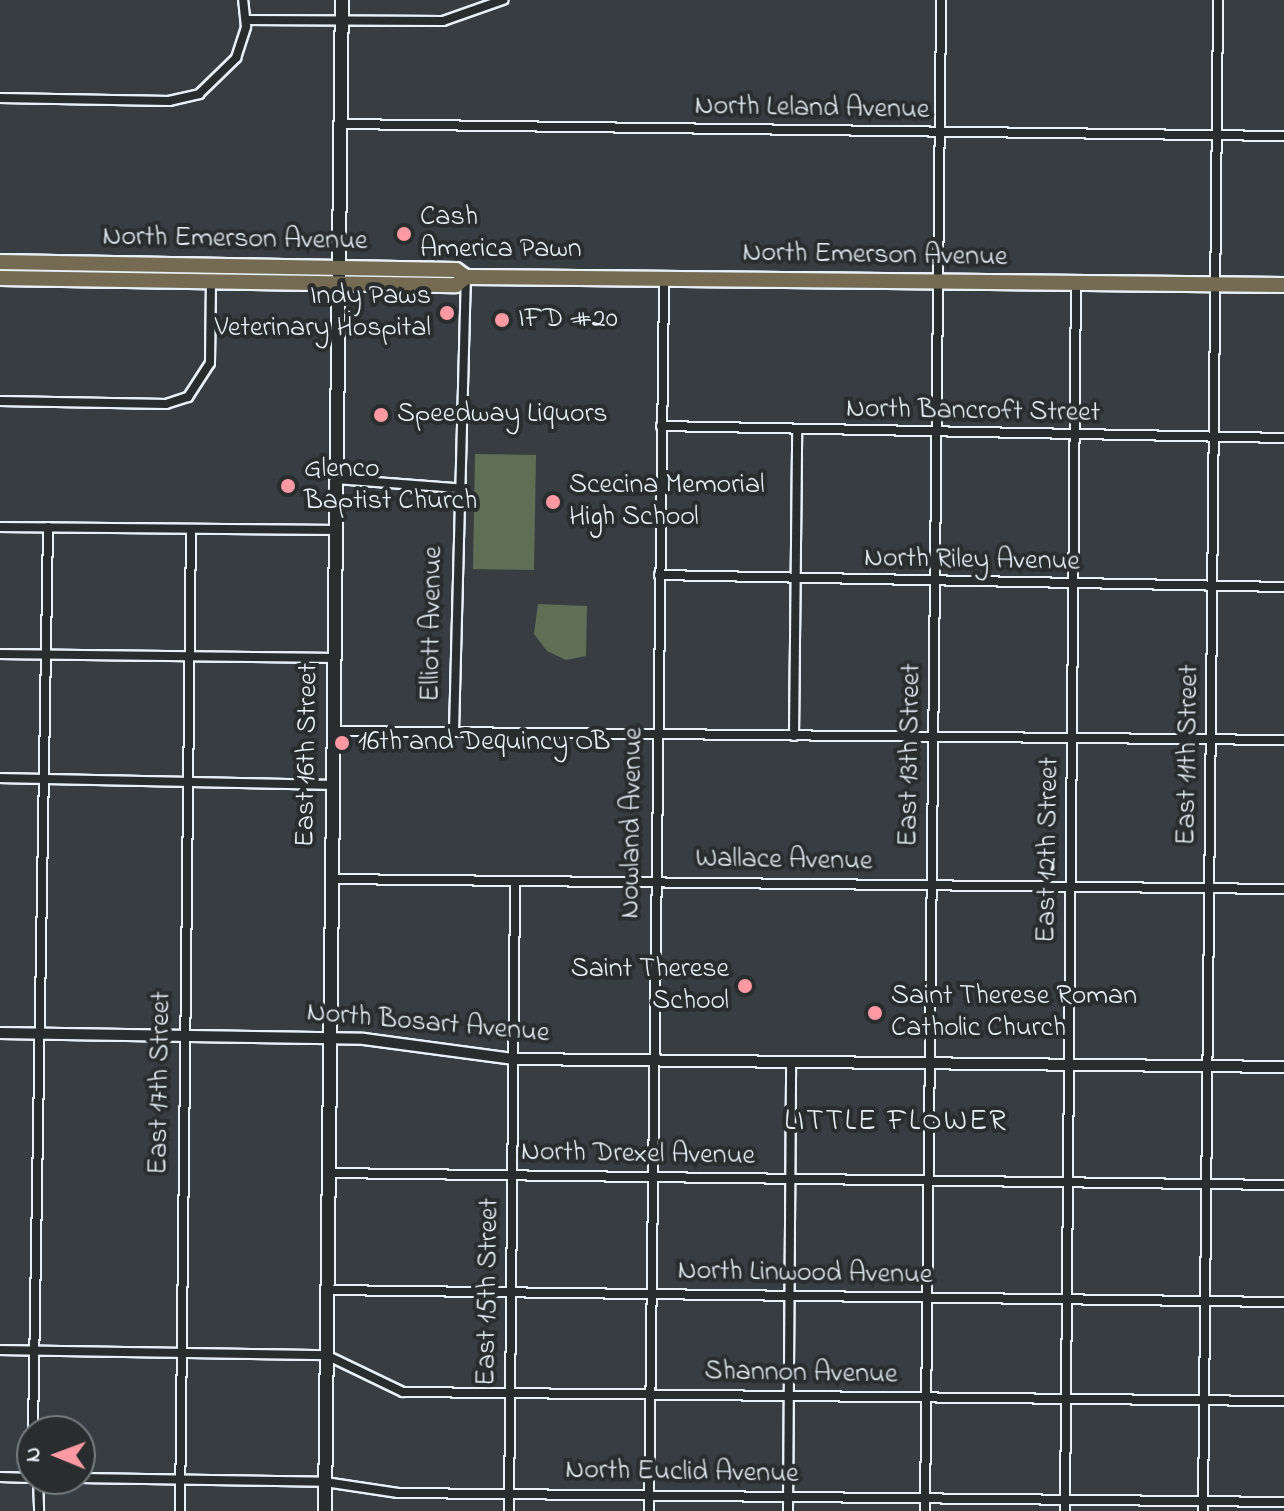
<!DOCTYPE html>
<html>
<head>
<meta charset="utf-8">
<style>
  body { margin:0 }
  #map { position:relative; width:1284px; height:1511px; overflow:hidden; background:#383d42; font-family:"Indie Flower",sans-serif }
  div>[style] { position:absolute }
  .green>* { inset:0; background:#606e56; transform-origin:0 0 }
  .roads { filter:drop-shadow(2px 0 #e8f1f8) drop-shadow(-2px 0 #e8f1f8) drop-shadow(0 2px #e8f1f8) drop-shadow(0 -2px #e8f1f8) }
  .minor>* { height:8px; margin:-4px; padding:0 4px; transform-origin:4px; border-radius:4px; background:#2a2d2e }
  .tertiary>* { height:10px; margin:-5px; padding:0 5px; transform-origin:5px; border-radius:5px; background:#2a2d2e }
  .secondary>* { height:12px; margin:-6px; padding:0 6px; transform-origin:6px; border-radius:6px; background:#2a2d2e }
  .primary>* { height:14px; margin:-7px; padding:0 7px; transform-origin:7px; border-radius:7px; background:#746b52 }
  .dots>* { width:22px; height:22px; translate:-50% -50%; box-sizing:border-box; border:4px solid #2a2d2e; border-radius:50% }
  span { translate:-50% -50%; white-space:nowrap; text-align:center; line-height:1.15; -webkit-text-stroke:8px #2a2d2e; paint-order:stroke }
  .street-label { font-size:28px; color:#e8f1f8 }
  .poi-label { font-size:28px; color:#e8f1f8 }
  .left { translate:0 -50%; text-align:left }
  .right { translate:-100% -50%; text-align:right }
  .neighbourhood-label { font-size:30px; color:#e8f1f8; letter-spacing:2px }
  .north { position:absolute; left:16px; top:1415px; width:80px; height:80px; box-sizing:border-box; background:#2a2d2e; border:2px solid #767b7f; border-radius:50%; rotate:271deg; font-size:22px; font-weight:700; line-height:32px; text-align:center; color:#e8f1f8 }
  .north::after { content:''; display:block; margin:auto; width:28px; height:36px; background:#ff9aa2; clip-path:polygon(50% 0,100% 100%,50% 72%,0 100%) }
</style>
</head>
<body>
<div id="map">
  <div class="green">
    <i style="left:475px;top:454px;width:61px;height:115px;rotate:1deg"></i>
    <i style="clip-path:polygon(538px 604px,587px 606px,586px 656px,566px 660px,547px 651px,534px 634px)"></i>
  </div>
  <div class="roads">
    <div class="minor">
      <i style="left:246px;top:20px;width:197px;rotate:0.3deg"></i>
      <i style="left:443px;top:21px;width:64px;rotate:-19.3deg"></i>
      <i style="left:0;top:98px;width:169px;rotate:1deg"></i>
      <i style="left:169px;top:101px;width:31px;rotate:-13deg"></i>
      <i style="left:199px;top:94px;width:52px;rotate:-44.2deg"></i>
      <i style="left:236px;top:58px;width:33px;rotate:-72deg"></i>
      <i style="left:246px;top:27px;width:27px;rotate:-96deg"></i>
      <i style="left:340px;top:124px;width:944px;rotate:0.73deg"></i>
      <i style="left:0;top:401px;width:166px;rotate:1deg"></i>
      <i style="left:166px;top:404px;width:23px;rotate:-18deg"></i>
      <i style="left:188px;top:397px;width:40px;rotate:-57.1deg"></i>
      <i style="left:210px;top:363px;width:82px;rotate:-89.3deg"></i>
      <i style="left:661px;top:426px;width:623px;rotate:1.1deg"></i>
      <i style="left:336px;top:479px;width:121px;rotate:4.3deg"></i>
      <i style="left:0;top:527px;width:335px;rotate:0.5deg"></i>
      <i style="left:659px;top:575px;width:625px;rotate:1.1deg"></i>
      <i style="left:0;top:654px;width:333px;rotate:0.7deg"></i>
      <i style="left:332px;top:731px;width:952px;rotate:0.54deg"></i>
      <i style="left:454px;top:731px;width:454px;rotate:-88.5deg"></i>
      <i style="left:794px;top:736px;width:305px;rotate:-89.4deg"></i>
      <i style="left:0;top:778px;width:332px;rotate:1.2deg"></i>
      <i style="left:330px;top:879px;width:954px;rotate:0.6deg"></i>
      <i style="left:327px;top:1173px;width:957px;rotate:0.72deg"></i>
      <i style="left:326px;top:1290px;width:958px;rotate:0.72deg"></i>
      <i style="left:0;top:1350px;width:326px;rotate:0.9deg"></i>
      <i style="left:326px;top:1355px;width:85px;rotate:25.7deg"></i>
      <i style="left:403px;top:1392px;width:881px;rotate:0.59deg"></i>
      <i style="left:33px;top:1431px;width:904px;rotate:-89.05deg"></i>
      <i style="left:0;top:1477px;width:32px;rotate:2deg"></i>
      <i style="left:80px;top:1478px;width:245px;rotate:0.9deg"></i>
      <i style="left:325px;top:1482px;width:74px;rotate:8.6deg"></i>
      <i style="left:398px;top:1493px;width:886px;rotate:0.58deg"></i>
      <i style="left:38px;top:1479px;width:32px;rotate:88deg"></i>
      <i style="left:180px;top:1511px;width:982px;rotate:-89.36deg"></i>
      <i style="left:509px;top:1511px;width:630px;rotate:-89.45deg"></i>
      <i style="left:649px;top:1511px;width:1231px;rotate:-89.3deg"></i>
      <i style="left:788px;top:1511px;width:449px;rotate:-89.6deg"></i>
      <i style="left:925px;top:1511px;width:1511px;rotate:-89.39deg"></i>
      <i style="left:1065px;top:1511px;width:1226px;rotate:-89.49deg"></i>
      <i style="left:1203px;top:1511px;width:1511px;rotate:-89.43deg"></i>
    </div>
    <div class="tertiary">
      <i style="left:0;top:1033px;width:364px;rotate:0.9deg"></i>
      <i style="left:364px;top:1039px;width:150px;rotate:7.6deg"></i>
      <i style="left:513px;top:1059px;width:771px;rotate:0.59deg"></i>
    </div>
    <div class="secondary">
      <i style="left:325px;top:1511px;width:1511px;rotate:-89.36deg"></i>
    </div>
    <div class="primary">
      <i style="left:0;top:262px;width:456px;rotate:1deg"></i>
      <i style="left:456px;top:270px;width:12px;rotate:35deg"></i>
      <i style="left:466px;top:277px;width:818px;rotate:0.56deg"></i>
      <i style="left:0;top:278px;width:456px;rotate:0.9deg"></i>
      <i style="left:456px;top:285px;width:13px;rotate:-39deg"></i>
    </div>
  </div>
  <div class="dots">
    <i style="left:404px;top:234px;background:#ff9aa2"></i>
    <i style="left:447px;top:313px;background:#ff9aa2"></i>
    <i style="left:502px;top:320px;background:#ff9aa2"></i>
    <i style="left:381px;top:415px;background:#ff9aa2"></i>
    <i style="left:288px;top:486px;background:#ff9aa2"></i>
    <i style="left:553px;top:502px;background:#ff9aa2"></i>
    <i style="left:342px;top:743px;background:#ff9aa2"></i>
    <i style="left:745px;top:986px;background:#ff9aa2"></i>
    <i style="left:875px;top:1013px;background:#ff9aa2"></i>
  </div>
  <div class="street-label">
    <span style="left:812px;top:109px;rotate:1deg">North Leland Avenue</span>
    <span style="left:235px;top:240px;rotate:1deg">North Emerson Avenue</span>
    <span style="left:875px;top:256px;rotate:1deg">North Emerson Avenue</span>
    <span style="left:973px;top:412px;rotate:1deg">North Bancroft Street</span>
    <span style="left:972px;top:561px;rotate:1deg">North Riley Avenue</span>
    <span style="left:433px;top:624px;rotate:-89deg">Elliott Avenue</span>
    <span style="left:308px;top:755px;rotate:-89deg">East 16th Street</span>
    <span style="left:911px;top:755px;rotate:-89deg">East 13th Street</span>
    <span style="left:1189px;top:755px;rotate:-89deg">East 11th Street</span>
    <span style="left:633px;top:823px;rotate:-89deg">Nowland Avenue</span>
    <span style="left:1049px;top:850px;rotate:-89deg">East 12th Street</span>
    <span style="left:784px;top:861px;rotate:1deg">Wallace Avenue</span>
    <span style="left:428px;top:1024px;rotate:5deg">North Bosart Avenue</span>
    <span style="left:161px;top:1083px;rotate:-89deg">East 17th Street</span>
    <span style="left:638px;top:1155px;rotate:1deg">North Drexel Avenue</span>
    <span style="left:805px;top:1274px;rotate:1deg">North Linwood Avenue</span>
    <span style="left:489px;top:1292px;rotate:-89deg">East 15th Street</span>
    <span style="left:801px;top:1374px;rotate:1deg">Shannon Avenue</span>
    <span style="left:682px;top:1473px;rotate:1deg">North Euclid Avenue</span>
  </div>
  <div class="poi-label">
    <span class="left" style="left:420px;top:234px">Cash<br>America Pawn</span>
    <span class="right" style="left:431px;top:313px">Indy Paws<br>Veterinary Hospital</span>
    <span class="left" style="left:518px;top:320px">IFD #20</span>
    <span class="left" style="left:397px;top:415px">Speedway Liquors</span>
    <span class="left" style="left:304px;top:486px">Glenco<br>Baptist Church</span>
    <span class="left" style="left:569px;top:502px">Scecina Memorial<br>High School</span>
    <span class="left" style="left:358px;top:743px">16th and Dequincy OB</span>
    <span class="right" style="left:729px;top:986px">Saint Therese<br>School</span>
    <span class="left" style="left:891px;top:1013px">Saint Therese Roman<br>Catholic Church</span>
  </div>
  <div class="neighbourhood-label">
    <span style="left:896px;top:1122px">LITTLE FLOWER</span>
  </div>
  <div class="north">N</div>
</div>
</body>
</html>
